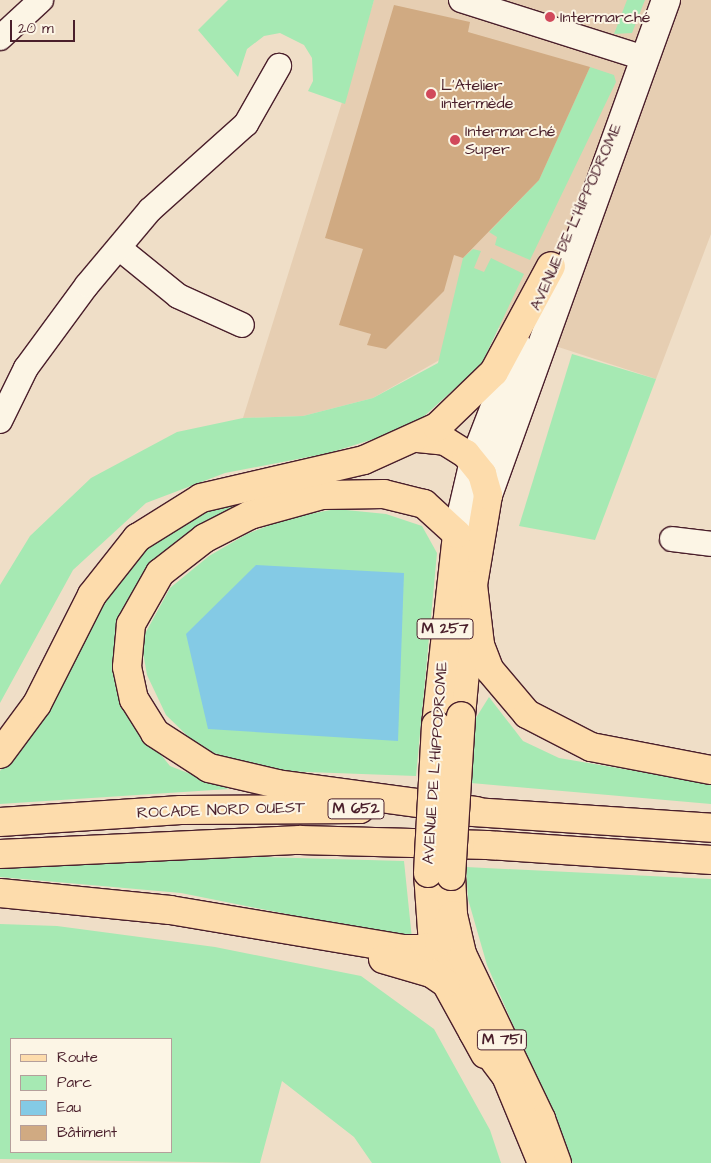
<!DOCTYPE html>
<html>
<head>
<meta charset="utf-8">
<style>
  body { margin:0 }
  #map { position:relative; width:711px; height:1163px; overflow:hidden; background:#efdec7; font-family:"Architects Daughter",sans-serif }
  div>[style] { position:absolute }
  .built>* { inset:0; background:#e6ceb2 }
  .green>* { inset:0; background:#a6e9b3 }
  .water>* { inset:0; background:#84cae5 }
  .building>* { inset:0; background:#d0aa82 }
  .roads { filter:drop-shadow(1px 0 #4a1f2b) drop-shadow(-1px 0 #4a1f2b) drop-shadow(0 1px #4a1f2b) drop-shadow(0 -1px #4a1f2b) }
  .street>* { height:24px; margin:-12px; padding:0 12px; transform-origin:12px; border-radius:12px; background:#fcf5e5 }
  .secondary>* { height:28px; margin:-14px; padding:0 14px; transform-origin:14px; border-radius:14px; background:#fcf5e5 }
  .primary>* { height:28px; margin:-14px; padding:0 14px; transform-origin:14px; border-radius:14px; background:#fddcac }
  .highway>* { height:28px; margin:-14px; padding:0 14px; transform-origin:14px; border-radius:14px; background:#fddcac }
  .bridges { filter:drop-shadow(1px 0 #4a1f2b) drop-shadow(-1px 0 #4a1f2b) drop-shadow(0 1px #4a1f2b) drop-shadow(0 -1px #4a1f2b) }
  .primary-bridge>* { height:28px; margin:-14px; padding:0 14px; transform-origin:14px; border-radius:14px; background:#fddcac }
  .dots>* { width:14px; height:14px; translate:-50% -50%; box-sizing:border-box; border:2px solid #fcf5e5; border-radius:50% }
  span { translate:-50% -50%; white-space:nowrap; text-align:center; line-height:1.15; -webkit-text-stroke:4px #fcf5e5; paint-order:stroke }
  .shield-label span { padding:1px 4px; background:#fcf5e5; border:1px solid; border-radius:4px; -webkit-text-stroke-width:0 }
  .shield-label { font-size:15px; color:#4a1f2b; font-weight:700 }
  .poi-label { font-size:16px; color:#4a1f2b }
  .left { translate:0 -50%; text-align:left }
  .street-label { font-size:16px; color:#4a1f2b }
  .legend { position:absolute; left:10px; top:1038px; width:162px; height:115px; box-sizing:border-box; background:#fcf5e5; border:1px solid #b59f9b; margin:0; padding:6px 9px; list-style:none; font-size:15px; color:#4a1f2b }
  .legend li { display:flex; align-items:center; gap:10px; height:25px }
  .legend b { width:25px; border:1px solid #b59f9b }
  .scale { position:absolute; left:10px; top:20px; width:65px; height:22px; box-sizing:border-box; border:2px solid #4a1f2b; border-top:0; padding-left:6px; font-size:15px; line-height:18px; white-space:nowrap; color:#4a1f2b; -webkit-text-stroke:4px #fcf5e5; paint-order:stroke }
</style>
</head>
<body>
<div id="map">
  <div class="built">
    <i style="clip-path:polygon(374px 0,711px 0,711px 234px,656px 379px,497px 327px,373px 398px,303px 416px,243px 418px)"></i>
  </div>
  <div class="green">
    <i style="clip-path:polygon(228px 0,374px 0,345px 104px,308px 91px,313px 81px,312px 58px,304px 45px,280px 33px,264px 36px,247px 49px,238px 77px,198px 30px)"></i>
    <i style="clip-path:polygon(627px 0,645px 0,632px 33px,614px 34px)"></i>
    <i style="clip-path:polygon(590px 67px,614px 75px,616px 82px,530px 260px,495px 245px,497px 237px,489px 232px,539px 180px)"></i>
    <i style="clip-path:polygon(473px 249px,481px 251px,474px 268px,484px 272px,491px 258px,524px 274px,481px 365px,412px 427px,329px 453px,225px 473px,146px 503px,73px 570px,0 703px,0 585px,30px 536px,91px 478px,177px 432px,243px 418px,303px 416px,373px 398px,438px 363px,463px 258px)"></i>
    <i style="clip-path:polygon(572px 354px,656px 379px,595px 540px,519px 526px)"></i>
    <i style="clip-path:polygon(321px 486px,227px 510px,172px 547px,131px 594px,116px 656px,133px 720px,170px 766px,229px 789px,0 804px,0 771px,40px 718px,79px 640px,131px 556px,179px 522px,231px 501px)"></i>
    <i style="clip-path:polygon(336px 509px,386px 514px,422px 526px,437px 553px,416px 776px,280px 771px,250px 766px,200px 748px,166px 715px,147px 675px,141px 641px,170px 588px,209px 556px,247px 534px,288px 518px)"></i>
    <i style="clip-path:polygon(489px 697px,523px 741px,559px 758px,711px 784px,711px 804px,471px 783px,474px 721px)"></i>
    <i style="clip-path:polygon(260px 857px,404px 861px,412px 939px,181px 893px,0 877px,0 868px)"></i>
    <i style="clip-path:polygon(466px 867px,711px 879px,711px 1163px,573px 1163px,487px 965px,468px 899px)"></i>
    <i style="clip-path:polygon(evenodd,0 924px,57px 926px,215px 947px,361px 976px,434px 1029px,490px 1130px,501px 1163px,372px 1163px,354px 1137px,282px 1081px,260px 1163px,0 1159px,0 924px,11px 1039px,171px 1039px,171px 1152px,11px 1152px,11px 1039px)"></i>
  </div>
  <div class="water">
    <i style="clip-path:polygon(256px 565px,404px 573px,398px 741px,208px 729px,186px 634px)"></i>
  </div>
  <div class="building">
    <i style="clip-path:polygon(394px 5px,470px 22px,468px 32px,590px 67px,539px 180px,463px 258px,454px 255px,444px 291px,386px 349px,367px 345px,371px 334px,339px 325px,363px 249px,325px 238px)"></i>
  </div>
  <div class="roads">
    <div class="street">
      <i style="left:461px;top:0;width:192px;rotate:17.6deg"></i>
      <i style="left:0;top:38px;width:56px;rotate:-42.8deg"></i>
      <i style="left:119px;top:248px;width:76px;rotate:39.1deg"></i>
      <i style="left:178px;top:296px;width:70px;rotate:24.4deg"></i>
      <i style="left:0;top:421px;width:59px;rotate:-63.9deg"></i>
      <i style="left:26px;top:368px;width:103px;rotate:-53.7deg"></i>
      <i style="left:87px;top:285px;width:98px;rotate:-50deg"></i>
      <i style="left:150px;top:210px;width:129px;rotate:-41.9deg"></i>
      <i style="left:246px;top:124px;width:67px;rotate:-60.4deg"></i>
      <i style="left:672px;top:539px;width:39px;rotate:7deg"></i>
    </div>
    <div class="secondary">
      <i style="left:488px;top:495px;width:526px;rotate:-70.22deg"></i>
      <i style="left:457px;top:534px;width:75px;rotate:-76.9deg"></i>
      <i style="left:474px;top:461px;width:122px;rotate:-68.9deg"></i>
    </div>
    <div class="primary">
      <i style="left:461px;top:716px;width:132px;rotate:-84.8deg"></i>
      <i style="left:473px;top:585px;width:91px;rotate:-80.5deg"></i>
      <i style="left:436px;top:725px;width:192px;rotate:-83.7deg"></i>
      <i style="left:428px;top:873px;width:72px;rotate:86deg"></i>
      <i style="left:433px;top:945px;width:40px;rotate:71.1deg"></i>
      <i style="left:446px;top:983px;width:81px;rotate:61.2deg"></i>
      <i style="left:451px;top:876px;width:39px;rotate:87deg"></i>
      <i style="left:453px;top:915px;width:40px;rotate:77deg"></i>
      <i style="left:462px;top:954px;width:183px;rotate:64.4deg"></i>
      <i style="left:541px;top:1119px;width:47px;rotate:70deg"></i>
    </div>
    <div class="highway">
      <i style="left:418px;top:438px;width:27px;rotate:6deg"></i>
      <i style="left:445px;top:441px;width:25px;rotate:32deg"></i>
      <i style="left:466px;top:454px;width:26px;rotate:51deg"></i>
      <i style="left:482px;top:474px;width:22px;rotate:74deg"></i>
      <i style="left:457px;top:534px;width:45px;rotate:-137.7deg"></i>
      <i style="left:424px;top:504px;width:41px;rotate:-166deg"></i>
      <i style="left:384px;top:494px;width:62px;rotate:179.1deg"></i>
      <i style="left:322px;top:495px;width:75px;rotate:164.5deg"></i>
      <i style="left:250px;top:515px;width:51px;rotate:152.9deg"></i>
      <i style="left:205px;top:538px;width:57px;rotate:142.1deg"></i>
      <i style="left:160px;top:573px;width:59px;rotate:119.6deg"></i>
      <i style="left:131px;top:624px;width:43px;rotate:95.3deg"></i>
      <i style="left:127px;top:667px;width:33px;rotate:78deg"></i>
      <i style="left:134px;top:699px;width:40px;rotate:58deg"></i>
      <i style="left:155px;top:733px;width:64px;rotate:32.9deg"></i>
      <i style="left:209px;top:768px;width:70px;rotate:13.2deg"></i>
      <i style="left:277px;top:784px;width:202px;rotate:7.7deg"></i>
      <i style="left:473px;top:585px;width:60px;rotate:83.3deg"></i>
      <i style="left:480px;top:645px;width:26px;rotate:69deg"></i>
      <i style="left:489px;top:669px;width:59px;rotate:49.8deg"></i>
      <i style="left:527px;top:714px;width:72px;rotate:27.3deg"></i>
      <i style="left:591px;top:747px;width:122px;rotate:10.9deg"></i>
      <i style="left:0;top:754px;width:62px;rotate:-53.5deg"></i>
      <i style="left:37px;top:704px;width:122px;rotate:-63.2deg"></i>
      <i style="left:92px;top:595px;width:73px;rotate:-51.7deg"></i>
      <i style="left:137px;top:538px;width:75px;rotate:-32deg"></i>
      <i style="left:201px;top:498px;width:167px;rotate:-13.1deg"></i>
      <i style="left:364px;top:460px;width:80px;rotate:-24.3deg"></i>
      <i style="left:437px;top:427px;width:79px;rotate:-44deg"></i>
      <i style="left:494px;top:372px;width:120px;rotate:-61.7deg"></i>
      <i style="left:458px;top:811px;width:254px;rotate:3.8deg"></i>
      <i style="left:0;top:822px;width:181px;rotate:-3.8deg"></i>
      <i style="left:181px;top:810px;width:179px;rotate:-0.3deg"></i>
      <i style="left:0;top:854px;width:300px;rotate:-2.7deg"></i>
      <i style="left:300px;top:840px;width:187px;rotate:1.5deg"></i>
      <i style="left:487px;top:845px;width:225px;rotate:3.8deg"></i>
      <i style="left:0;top:893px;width:171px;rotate:5.7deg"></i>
      <i style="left:170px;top:910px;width:237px;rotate:9.5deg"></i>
      <i style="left:404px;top:949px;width:20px"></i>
      <i style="left:424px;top:949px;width:17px;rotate:-25deg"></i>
      <i style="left:439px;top:942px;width:30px;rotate:-63deg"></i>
      <i style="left:383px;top:959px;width:50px;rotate:16.3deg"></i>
      <i style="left:431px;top:973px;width:18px;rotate:34deg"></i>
      <i style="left:473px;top:1032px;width:55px;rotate:53.1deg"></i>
      <i style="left:506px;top:1076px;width:94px;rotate:67.5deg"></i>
    </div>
  </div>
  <div class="bridges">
    <div class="primary-bridge">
      <i style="left:428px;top:873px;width:148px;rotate:-86.9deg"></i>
      <i style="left:451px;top:876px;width:160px;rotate:-86.4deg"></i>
    </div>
  </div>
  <div class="dots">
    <i style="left:550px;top:17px;background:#d1495b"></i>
    <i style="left:431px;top:94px;background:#d1495b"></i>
    <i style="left:455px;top:140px;background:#d1495b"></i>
  </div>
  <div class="shield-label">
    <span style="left:445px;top:629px">M 257</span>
    <span style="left:356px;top:809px">M 652</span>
    <span style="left:502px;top:1040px">M 751</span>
  </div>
  <div class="poi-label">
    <span class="left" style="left:560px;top:17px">Intermarché</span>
    <span class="left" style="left:441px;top:94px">L'Atelier<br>intermède</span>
    <span class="left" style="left:465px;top:140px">Intermarché<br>Super</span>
  </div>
  <div class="street-label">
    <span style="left:576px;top:217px;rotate:-66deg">AVENUE DE L'HIPPODROME</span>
    <span style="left:435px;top:763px;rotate:-86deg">AVENUE DE L'HIPPODROME</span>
    <span style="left:221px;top:810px;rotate:-2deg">ROCADE NORD OUEST</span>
  </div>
  <ul class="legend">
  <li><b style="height:6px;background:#fddcac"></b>Route</li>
  <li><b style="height:14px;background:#a6e9b3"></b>Parc</li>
  <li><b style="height:14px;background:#84cae5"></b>Eau</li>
  <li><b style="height:14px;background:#d0aa82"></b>Bâtiment</li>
  </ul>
  <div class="scale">20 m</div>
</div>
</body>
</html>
